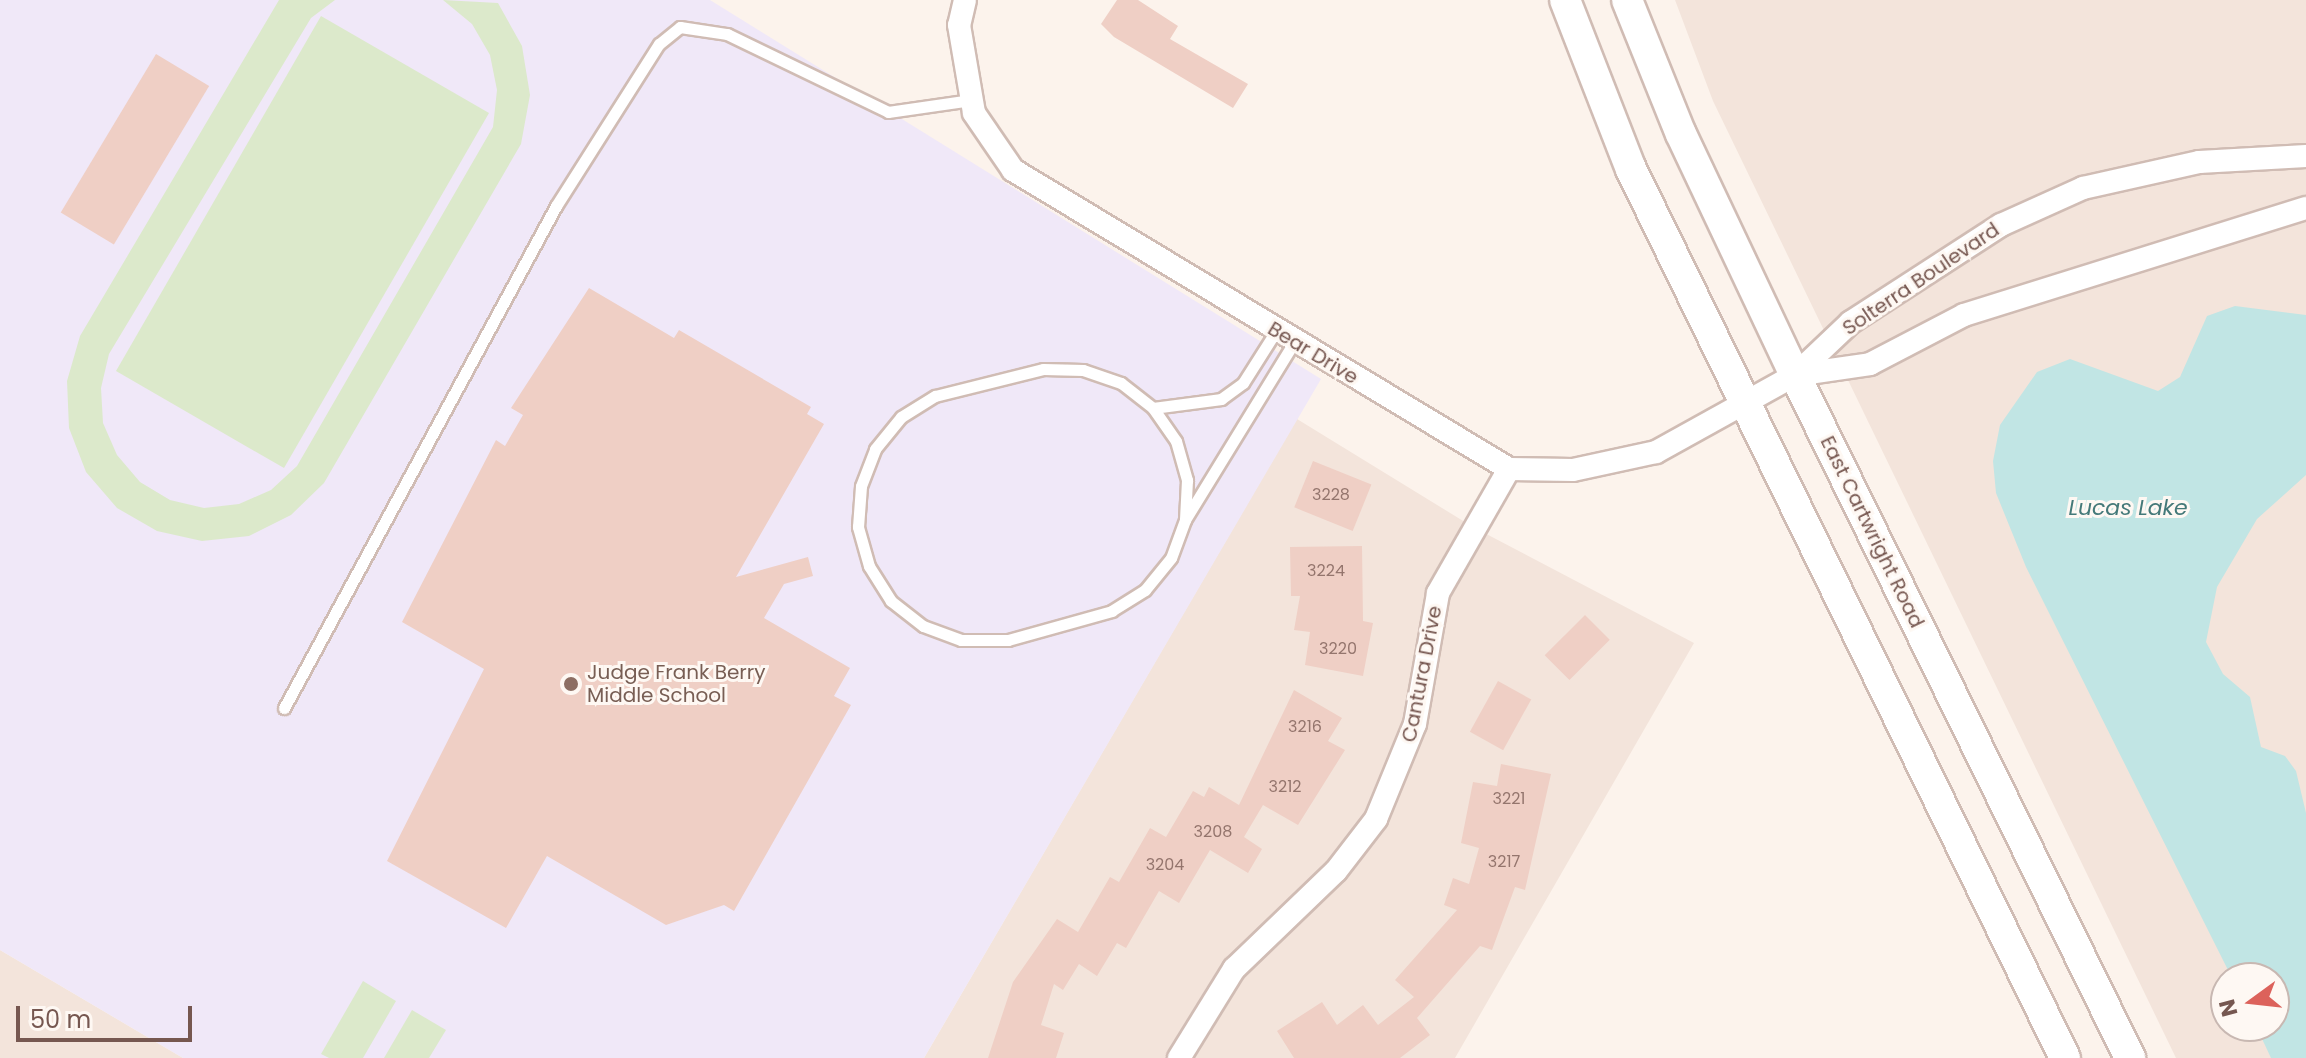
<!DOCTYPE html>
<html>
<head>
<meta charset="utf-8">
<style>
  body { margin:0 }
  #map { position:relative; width:2306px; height:1058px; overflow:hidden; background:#fcf3ec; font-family:Poppins,sans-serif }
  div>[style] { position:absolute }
  .residential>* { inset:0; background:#f3e4db }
  .education>* { inset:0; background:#f0e8f8 }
  .green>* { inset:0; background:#dce9cb; transform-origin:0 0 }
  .water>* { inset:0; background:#c1e5e4 }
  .building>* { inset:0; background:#efcfc5; transform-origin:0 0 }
  .roads { filter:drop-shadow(2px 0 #d0bcb4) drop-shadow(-2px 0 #d0bcb4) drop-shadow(0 2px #d0bcb4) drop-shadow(0 -2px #d0bcb4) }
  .service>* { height:11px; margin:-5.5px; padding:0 5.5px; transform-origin:5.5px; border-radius:5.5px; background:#fff }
  .minor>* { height:22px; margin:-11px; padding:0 11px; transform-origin:11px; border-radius:11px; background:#fff }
  .secondary>* { height:30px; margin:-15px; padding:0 15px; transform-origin:15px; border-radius:15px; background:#fff }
  .dots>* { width:22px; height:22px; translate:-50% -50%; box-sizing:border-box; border:4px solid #fef8f3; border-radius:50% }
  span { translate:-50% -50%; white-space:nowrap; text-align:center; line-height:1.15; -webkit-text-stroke:6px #fef8f3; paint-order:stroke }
  .number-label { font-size:16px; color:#94756d }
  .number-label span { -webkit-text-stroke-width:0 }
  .street-label { font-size:20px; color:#765750 }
  .education-label { font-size:20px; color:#785e54 }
  .left { translate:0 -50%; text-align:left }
  .water-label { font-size:22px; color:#447979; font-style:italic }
  .north { position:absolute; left:2210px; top:962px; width:80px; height:80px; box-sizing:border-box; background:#fef8f3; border:2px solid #c8b8b2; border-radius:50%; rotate:255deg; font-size:22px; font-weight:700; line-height:32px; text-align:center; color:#765750 }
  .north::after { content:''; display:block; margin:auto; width:28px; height:36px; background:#dc625b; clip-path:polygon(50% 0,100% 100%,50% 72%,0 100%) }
  .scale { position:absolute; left:16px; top:1006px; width:176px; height:36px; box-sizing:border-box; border:4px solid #765750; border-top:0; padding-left:10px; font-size:24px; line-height:28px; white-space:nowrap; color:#765750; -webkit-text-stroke:6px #fef8f3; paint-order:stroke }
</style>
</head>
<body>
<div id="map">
  <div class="residential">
    <i style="clip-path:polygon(evenodd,1675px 0,2306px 0,2306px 1058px,2176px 1058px,1713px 101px,1675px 0,2226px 978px,2274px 978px,2274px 1026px,2226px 1026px,2226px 978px)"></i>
    <i style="clip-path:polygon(1297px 419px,1473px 527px,1694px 643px,1455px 1058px,924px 1058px)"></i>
    <i style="clip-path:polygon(0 950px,183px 1058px,0 1058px)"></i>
  </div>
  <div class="education">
    <i style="clip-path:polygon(0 0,710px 0,1321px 379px,924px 1058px,183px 1058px,0 950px)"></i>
  </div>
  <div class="green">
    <i style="clip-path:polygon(279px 0,335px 0,311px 18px,109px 354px,101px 388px,103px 423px,117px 455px,140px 482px,170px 500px,204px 508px,239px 504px,271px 490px,297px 466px,493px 127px,497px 90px,490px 55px,472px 24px,443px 0,498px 3px,522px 46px,530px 95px,521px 144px,324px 483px,291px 515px,249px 536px,202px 541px,157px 531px,117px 508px,86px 472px,69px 428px,67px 381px,80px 336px)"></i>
    <i style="left:321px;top:16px;width:194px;height:410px;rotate:30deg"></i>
    <i style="clip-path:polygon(363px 981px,396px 1001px,363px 1058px,329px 1058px,321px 1054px)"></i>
    <i style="clip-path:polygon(412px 1010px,446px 1030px,429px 1058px,384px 1058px)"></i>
  </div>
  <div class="water">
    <i style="clip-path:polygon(2235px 306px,2306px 315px,2306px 475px,2257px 519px,2217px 587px,2206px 642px,2223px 674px,2250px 697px,2261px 747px,2285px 756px,2296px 771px,2306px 813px,2306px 1058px,2271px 1058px,2256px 1026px,2274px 1026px,2274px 978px,2232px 978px,2026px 567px,1996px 493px,1993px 461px,2000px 425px,2037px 372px,2070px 359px,2158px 391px,2180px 377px,2207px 316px)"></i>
  </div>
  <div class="building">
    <i style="clip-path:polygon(1117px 0,1138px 0,1178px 26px,1170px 39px,1248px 84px,1233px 108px,1114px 37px,1101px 24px)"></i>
    <i style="left:156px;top:54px;width:62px;height:185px;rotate:31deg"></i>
    <i style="clip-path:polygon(589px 288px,674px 338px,679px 330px,811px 407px,807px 414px,824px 424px,736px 577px,808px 557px,813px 576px,784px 584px,764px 618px,850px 668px,834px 696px,851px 705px,734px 911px,724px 905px,666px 925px,547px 856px,506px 928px,387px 861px,484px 669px,402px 622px,496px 440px,505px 446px,523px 415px,511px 408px)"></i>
    <i style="left:1313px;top:461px;width:63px;height:50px;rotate:22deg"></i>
    <i style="clip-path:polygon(1362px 546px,1363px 621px,1373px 623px,1363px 676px,1305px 665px,1310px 632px,1294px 630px,1300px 596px,1291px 596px,1290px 547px)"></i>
    <i style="left:1585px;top:615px;width:35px;height:57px;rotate:45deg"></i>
    <i style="left:1498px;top:681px;width:38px;height:58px;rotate:29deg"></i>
    <i style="clip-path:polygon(1294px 690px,1342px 718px,1328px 741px,1345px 750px,1298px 825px,1263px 805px,1244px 837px,1262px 849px,1248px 873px,1210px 850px,1179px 903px,1159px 891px,1126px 948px,1117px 943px,1097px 976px,1079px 964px,1063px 990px,1054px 984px,1041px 1025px,1064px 1033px,1056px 1058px,988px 1058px,1013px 982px,1057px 919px,1078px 932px,1110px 877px,1119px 882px,1150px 828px,1166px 837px,1193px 791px,1204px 797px,1209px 787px,1239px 805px)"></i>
    <i style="clip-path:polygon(1501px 764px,1551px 774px,1525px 890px,1515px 887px,1492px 950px,1480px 946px,1417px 1018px,1430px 1035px,1400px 1058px,1294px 1058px,1277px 1031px,1322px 1002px,1337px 1025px,1363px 1005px,1378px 1025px,1414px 997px,1395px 980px,1457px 910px,1444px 905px,1453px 878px,1469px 884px,1479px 848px,1461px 843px,1473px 782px,1497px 786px)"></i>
  </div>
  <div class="roads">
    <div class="service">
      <i style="left:1043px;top:369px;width:40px;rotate:1.4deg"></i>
      <i style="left:1083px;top:370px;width:40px;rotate:18.9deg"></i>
      <i style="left:1121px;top:383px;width:41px;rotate:38deg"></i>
      <i style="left:1153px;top:408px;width:40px;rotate:55.1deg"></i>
      <i style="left:1176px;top:441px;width:41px;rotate:74.2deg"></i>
      <i style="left:1187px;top:480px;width:40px;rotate:92.9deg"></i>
      <i style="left:1185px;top:520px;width:40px;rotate:110.2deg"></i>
      <i style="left:1171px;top:558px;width:41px;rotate:129.1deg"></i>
      <i style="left:1145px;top:590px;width:39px;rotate:148deg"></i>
      <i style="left:1112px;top:611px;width:108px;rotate:164.4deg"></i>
      <i style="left:1008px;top:640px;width:47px;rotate:180deg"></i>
      <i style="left:961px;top:640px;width:40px;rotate:-159.8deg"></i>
      <i style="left:923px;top:626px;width:41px;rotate:-142deg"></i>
      <i style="left:891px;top:601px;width:41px;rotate:-122.2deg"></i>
      <i style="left:869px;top:566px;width:41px;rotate:-105.8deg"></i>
      <i style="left:858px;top:527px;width:41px;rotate:-85.8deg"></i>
      <i style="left:861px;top:486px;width:40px;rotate:-69deg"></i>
      <i style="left:875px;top:449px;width:41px;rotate:-50.9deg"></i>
      <i style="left:901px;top:417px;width:40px;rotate:-32deg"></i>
      <i style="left:935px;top:396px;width:111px;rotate:-14deg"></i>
      <i style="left:1153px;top:408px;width:69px;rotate:-7.5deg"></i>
      <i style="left:1221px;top:399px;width:27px;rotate:-36deg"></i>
      <i style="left:1243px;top:383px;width:62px;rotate:-57.6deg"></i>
      <i style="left:1185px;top:520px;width:209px;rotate:-58.5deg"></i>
      <i style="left:284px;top:708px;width:571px;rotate:-61.55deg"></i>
      <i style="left:556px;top:206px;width:192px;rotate:-57.6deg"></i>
      <i style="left:659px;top:44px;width:27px;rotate:-39deg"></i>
      <i style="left:680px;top:27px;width:48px;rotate:8.5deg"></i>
      <i style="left:727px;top:34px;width:179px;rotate:25.8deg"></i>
      <i style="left:888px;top:112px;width:84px;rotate:-8.2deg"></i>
    </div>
    <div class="minor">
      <i style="left:965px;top:0;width:26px;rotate:103deg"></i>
      <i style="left:959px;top:25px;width:89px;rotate:80.3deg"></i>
      <i style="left:974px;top:113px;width:69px;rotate:55.6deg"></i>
      <i style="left:1013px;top:170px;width:579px;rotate:31.08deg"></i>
      <i style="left:1509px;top:469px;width:64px;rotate:0.9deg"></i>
      <i style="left:1573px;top:470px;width:85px;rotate:-12.2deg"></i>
      <i style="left:1656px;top:452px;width:159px;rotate:-29deg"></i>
      <i style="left:2306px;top:156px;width:107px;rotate:176.8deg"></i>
      <i style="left:2199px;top:162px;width:119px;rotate:167.4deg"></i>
      <i style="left:2083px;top:188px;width:90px;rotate:155.7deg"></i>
      <i style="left:2001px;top:225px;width:179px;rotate:147.1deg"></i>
      <i style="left:1851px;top:322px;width:77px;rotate:136.6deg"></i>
      <i style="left:1795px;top:375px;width:76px;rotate:-8.3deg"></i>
      <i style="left:1870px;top:364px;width:106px;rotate:-27.5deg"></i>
      <i style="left:1964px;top:315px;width:358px;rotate:-17.4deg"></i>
      <i style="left:1179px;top:1058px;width:105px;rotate:-58.3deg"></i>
      <i style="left:1234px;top:969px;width:141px;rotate:-43.9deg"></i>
      <i style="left:1336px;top:871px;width:66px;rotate:-52.4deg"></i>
      <i style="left:1376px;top:819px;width:103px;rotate:-67.7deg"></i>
      <i style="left:1415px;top:724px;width:133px;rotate:-80deg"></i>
      <i style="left:1438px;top:593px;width:143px;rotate:-60.2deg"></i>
    </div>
    <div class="secondary">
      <i style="left:1565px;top:0;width:181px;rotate:68.7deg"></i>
      <i style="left:1631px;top:169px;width:989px;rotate:63.98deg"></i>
      <i style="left:1627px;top:0;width:144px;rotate:68.1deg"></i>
      <i style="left:1681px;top:134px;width:267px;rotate:64.7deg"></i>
      <i style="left:1795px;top:375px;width:761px;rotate:63.87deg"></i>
    </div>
  </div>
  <div class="dots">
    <i style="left:571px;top:684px;background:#8d6e63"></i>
  </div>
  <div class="number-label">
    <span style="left:1331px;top:495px">3228</span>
    <span style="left:1326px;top:571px">3224</span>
    <span style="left:1338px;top:649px">3220</span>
    <span style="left:1305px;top:727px">3216</span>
    <span style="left:1285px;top:787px">3212</span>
    <span style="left:1509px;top:799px">3221</span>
    <span style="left:1213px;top:832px">3208</span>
    <span style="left:1504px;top:862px">3217</span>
    <span style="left:1165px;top:865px">3204</span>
  </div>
  <div class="street-label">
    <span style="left:1921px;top:279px;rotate:-34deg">Solterra Boulevard</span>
    <span style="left:1313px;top:353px;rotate:31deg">Bear Drive</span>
    <span style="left:1872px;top:532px;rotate:64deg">East Cartwright Road</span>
    <span style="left:1422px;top:674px;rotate:-79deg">Cantura Drive</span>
  </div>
  <div class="education-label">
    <span class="left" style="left:587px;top:684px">Judge Frank Berry<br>Middle School</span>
  </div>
  <div class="water-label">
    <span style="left:2128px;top:508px">Lucas Lake</span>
  </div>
  <div class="north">N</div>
  <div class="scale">50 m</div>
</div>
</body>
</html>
